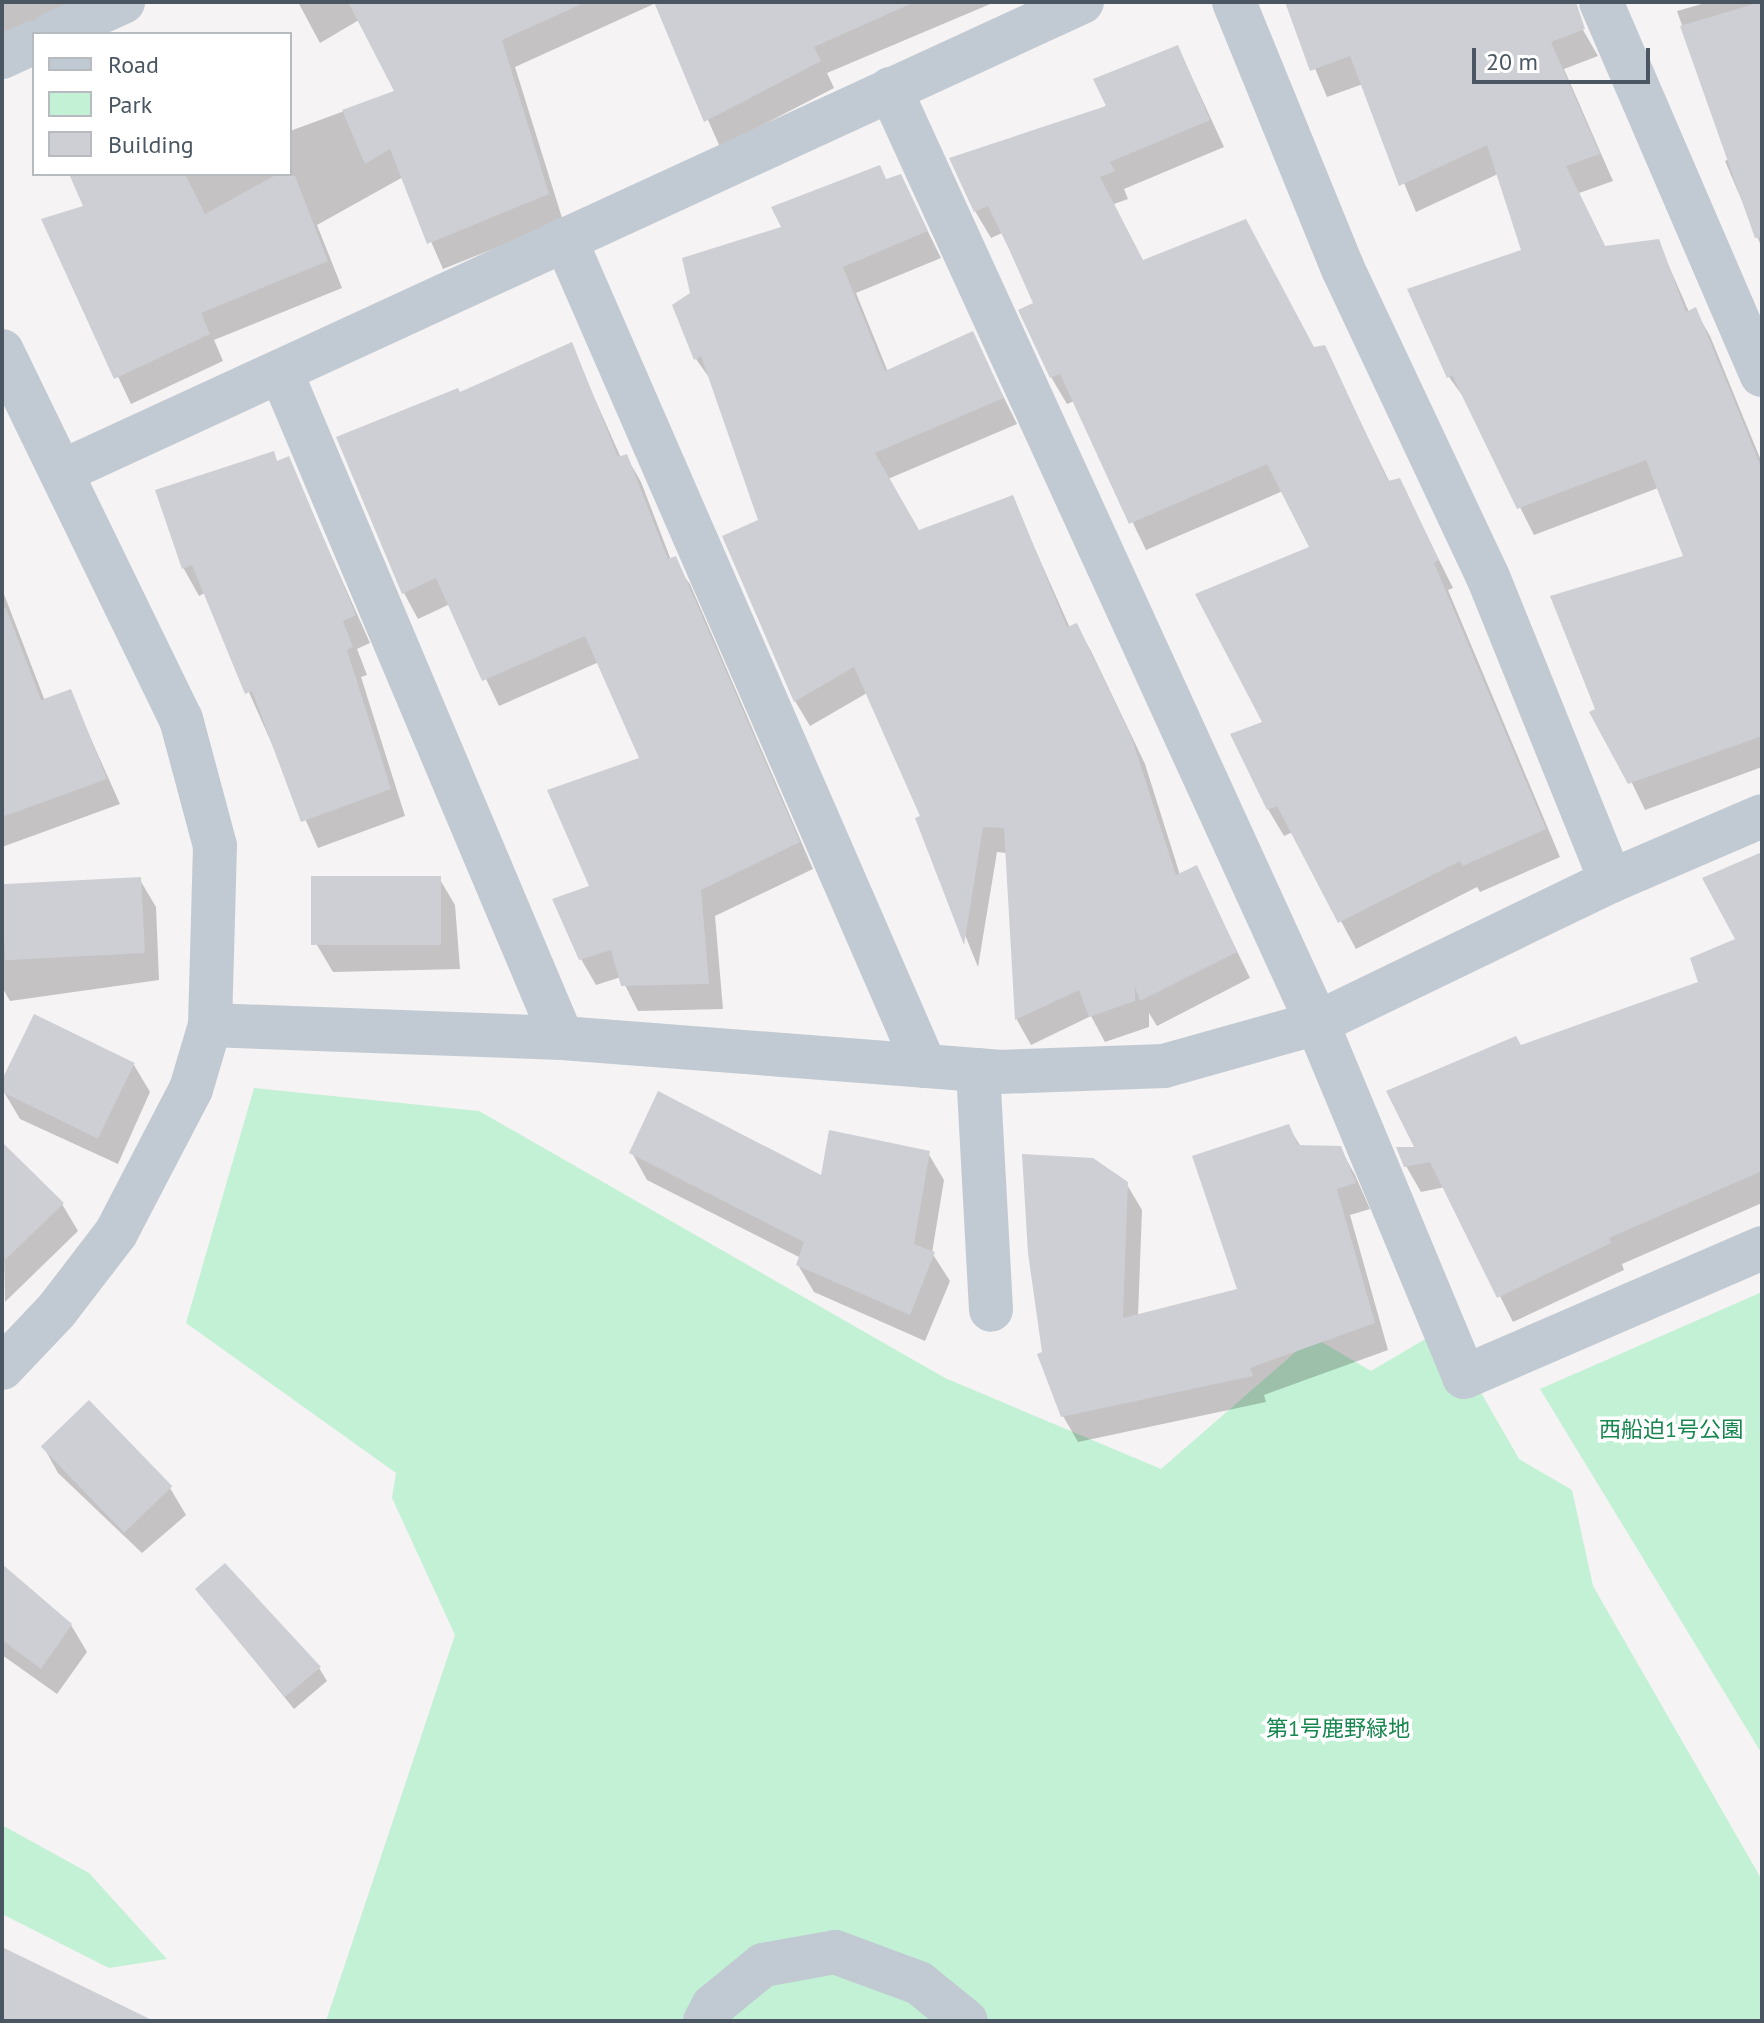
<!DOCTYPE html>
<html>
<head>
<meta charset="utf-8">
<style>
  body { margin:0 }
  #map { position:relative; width:1764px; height:2023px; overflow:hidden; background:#f5f3f3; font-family:"PT Sans","Noto Sans JP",sans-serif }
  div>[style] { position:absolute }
  .green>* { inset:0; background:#c3f1d5 }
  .shadow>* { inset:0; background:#0003 }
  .building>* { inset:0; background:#cdcfd5; transform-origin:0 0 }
  .minor>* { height:44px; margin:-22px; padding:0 22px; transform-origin:22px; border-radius:22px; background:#c1cad2 }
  span { translate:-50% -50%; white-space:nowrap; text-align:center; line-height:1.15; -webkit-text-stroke:7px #fff; paint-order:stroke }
  .park-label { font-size:22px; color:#17864f }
  .frame { position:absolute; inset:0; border:4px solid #4a5661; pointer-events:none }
  .legend { position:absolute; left:32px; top:32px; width:260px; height:144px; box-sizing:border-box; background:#fff; border:2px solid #b7bbc0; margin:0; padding:10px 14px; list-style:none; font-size:24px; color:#4a5661 }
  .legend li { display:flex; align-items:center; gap:16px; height:40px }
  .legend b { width:40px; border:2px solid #b7bbc0 }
  .scale { position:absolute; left:1472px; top:48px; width:178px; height:36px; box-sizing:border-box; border:4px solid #4a5661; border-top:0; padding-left:10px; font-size:24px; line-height:28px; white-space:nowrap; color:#4a5661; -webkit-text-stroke:6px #fff; paint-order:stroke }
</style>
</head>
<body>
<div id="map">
  <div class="green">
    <i style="clip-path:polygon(254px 1088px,479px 1111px,945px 1378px,1161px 1469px,1313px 1337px,1371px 1371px,1444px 1328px,1519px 1459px,1572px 1490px,1593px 1586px,1762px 1880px,1762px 2021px,326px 2021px,455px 1635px,392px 1498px,396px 1473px,186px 1323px)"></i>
    <i style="clip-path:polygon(1762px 1292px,1762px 1754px,1540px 1389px)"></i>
    <i style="clip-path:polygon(2px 1825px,89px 1873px,167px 1959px,109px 1968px,2px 1914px)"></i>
  </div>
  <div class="shadow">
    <i style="clip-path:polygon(2px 2px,132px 2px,2px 48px)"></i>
    <i style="clip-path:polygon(298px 2px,995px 2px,827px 73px,834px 88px,720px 147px,656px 3px,515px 67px,563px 221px,443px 269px,403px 177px,317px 225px,342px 288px,214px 340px,223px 361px,131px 404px,44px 220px,86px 207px,71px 174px,290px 174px,290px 131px,396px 92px,359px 20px,320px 43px)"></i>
    <i style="clip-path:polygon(1287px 2px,1567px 2px,1598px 56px,1564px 69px,1613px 181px,1579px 193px,1606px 248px,1658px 241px,1689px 312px,1695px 310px,1710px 336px,1762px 463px,1762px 767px,1645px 810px,1597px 710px,1686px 558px,1658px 488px,1534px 535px,1467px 402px,1449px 377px,1409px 290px,1524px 251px,1498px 174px,1416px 212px,1363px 84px,1327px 97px)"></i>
    <i style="clip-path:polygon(1709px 2px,1762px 2px,1762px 248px,1725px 161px,1729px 159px,1677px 11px)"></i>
    <i style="clip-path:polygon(1178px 47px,1224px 147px,1124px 189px,1128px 199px,1114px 204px,1143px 262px,1314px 349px,1324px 347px,1390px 483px,1399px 480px,1453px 588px,1448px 590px,1560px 857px,1480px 892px,1477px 887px,1356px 949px,1293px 832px,1284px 836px,1268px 809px,1312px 548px,1283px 491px,1146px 550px,1074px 401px,1067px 404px,1051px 377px,1035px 304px,1002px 233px,991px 238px,975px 211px)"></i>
    <i style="clip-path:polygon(901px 177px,941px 258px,856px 293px,888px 372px,972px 333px,1017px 424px,888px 479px,919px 533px,1012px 497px,1070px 628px,1076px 625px,1091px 651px,1145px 764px,1180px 875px,1197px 868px,1250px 978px,1157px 1026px,1149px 1013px,1149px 1027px,1105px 1042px,1091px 1016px,1031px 1045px,1017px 1020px,1007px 853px,997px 852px,978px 967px,918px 819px,923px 817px,867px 693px,810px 726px,795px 701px,760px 521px,713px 383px,696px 359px,784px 228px)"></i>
    <i style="clip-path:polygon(571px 345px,621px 458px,626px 456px,641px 482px,671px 560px,690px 584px,813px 869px,715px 916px,723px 1009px,638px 1011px,621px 977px,596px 985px,581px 959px,592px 887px,642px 759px,599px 662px,499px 706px,450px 604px,418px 619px,404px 593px,460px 394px)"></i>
    <i style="clip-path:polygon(288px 459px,370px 643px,357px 649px,367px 675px,361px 677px,405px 816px,318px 848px,205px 593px,199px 596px,184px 569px,157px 491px)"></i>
    <i style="clip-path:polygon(2px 589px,45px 701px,70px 692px,120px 804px,2px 847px)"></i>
    <i style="clip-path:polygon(1762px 855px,1762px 1203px,1622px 1264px,1624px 1270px,1513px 1322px,1445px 1187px,1421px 1192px,1406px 1166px,1521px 1048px,1701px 984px,1738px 940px)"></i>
    <i style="clip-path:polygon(439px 878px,455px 905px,460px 969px,333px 972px,317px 945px)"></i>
    <i style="clip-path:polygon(140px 880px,156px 907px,159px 980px,10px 1001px,2px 987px,2px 895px)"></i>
    <i style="clip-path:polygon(134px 1065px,150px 1092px,118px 1164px,20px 1119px,4px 1092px)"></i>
    <i style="clip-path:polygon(1288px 1126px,1301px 1147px,1340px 1148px,1355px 1175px,1370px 1209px,1350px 1215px,1388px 1350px,1264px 1395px,1266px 1402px,1078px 1442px,1063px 1416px,1044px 1354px,1126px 1183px,1142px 1210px,1138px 1316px,1240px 1290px)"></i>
    <i style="clip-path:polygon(2px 1145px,62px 1204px,78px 1231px,5px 1302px)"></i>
    <i style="clip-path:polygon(632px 1153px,822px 1178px,928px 1153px,944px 1180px,932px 1253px,950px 1281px,925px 1341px,814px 1292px,798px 1265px,801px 1258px,647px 1180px)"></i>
    <i style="clip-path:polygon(43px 1446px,170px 1488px,186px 1515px,142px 1553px,58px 1473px)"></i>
    <i style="clip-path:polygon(2px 1567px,71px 1625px,87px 1652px,57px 1694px,2px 1655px)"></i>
    <i style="clip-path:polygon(198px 1590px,319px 1668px,327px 1681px,294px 1709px)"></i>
  </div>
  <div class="building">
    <i style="clip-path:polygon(348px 2px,586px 2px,502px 40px,549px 194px,427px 244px,390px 149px,365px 164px,342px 110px,394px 91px)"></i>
    <i style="clip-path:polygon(654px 2px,915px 2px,814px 47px,821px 61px,704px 122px)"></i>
    <i style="clip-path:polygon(1285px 2px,1576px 2px,1585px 29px,1551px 42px,1600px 154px,1566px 166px,1605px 246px,1659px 239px,1686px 312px,1696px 307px,1762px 469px,1762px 736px,1628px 784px,1589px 712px,1595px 709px,1550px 596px,1683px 556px,1646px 460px,1517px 509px,1452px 375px,1447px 378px,1407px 289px,1521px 250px,1487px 145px,1399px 186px,1350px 56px,1310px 71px)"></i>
    <i style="clip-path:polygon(1760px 2px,1762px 237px,1755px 238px,1680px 26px)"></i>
    <i style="clip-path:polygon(1178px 45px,1210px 120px,1110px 162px,1115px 171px,1100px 177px,1143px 260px,1246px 219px,1314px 347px,1325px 345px,1388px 481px,1400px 478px,1439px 560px,1434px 563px,1546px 829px,1463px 866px,1460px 861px,1338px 923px,1277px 806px,1267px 810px,1230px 734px,1262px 722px,1195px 594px,1309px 547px,1267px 464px,1129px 524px,1060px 374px,1050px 378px,1018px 310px,1033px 303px,1009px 249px,988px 206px,974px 212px,949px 158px,1106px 106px,1093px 79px)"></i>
    <i style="clip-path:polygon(880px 165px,886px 179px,901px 174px,928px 231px,843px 267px,885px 371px,973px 331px,1004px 398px,875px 453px,919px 530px,1013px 495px,1067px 627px,1077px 623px,1131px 736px,1176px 875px,1197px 865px,1237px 952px,1140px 1001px,1135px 987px,1135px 1001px,1089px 1017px,1079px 990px,1015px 1020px,1004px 828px,983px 827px,964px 945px,915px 818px,920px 816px,854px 667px,794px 702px,722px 536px,758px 520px,701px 356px,694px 360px,672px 305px,690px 293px,682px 258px,781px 227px,771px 207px)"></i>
    <i style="clip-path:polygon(69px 174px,185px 174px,205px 214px,274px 176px,295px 176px,328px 261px,201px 313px,210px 334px,114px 379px,41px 219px,83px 206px)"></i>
    <i style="clip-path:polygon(572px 342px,618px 457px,627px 454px,668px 559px,676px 556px,800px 842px,701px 890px,709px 984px,621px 986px,611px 950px,579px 960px,552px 899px,589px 886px,547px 790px,639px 758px,585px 636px,482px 681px,436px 578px,402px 594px,336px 437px,458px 388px,460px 392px)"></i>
    <i style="clip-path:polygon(274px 451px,277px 461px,289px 456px,356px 615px,343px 621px,353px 647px,347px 650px,391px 789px,301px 822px,252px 691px,245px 694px,192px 565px,182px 569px,155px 490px)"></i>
    <i style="clip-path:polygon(6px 608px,41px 700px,71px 689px,107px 779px,2px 817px,2px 609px)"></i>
    <i style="clip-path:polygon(1762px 852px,1762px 1171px,1609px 1238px,1611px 1243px,1497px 1298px,1430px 1162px,1404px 1167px,1396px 1147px,1414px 1147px,1386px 1091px,1516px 1036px,1521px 1045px,1698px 982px,1690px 958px,1735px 939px,1702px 878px)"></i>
    <i style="left:311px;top:876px;width:130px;height:69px"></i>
    <i style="left:141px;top:877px;width:76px;height:140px;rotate:87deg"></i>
    <i style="left:34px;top:1014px;width:112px;height:84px;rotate:26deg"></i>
    <i style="clip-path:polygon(658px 1091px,821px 1175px,829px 1130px,930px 1151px,914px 1244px,935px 1252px,910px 1315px,796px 1265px,804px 1242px,629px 1153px)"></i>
    <i style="clip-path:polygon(1289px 1124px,1298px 1145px,1341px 1146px,1356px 1183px,1337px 1189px,1375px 1323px,1250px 1368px,1253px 1376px,1061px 1417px,1037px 1354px,1042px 1352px,1028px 1253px,1022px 1154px,1093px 1158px,1128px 1182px,1123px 1318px,1237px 1289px,1192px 1156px)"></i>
    <i style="clip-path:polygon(2px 1142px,64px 1203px,2px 1263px)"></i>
    <i style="left:89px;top:1400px;width:120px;height:67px;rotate:46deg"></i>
    <i style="clip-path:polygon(225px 1563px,321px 1667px,285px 1697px,195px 1589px)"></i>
    <i style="clip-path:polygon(2px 1564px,72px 1624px,41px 1669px,2px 1640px)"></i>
    <i style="clip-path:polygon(2px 1947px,154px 2021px,2px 2021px)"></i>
  </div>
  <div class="minor">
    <i style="left:1234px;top:2px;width:288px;rotate:67.8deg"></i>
    <i style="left:1343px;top:269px;width:340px;rotate:64.8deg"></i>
    <i style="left:1488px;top:577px;width:328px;rotate:68deg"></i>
    <i style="left:1601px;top:2px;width:406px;rotate:66.7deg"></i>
    <i style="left:52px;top:34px;width:78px;rotate:-24.3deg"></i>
    <i style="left:2px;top:57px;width:35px;rotate:-25deg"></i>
    <i style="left:890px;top:89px;width:1027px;rotate:65.43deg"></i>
    <i style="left:1317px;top:1023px;width:383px;rotate:67.4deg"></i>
    <i style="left:1464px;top:1377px;width:325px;rotate:-23.4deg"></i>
    <i style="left:565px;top:239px;width:902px;rotate:66.48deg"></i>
    <i style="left:2px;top:351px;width:409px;rotate:64.1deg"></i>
    <i style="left:181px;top:719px;width:131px;rotate:75deg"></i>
    <i style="left:215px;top:846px;width:179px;rotate:91.6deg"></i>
    <i style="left:210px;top:1025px;width:67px;rotate:106.5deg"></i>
    <i style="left:191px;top:1089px;width:162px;rotate:117.5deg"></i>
    <i style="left:116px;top:1233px;width:97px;rotate:127.5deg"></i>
    <i style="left:57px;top:1310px;width:80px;rotate:133.5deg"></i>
    <i style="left:281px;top:372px;width:723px;rotate:67.12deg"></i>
    <i style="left:61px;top:472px;width:1124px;rotate:-24.72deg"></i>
    <i style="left:210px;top:1025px;width:352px;rotate:2.1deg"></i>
    <i style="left:562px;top:1038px;width:438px;rotate:4.4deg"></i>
    <i style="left:999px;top:1072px;width:165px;rotate:-2.1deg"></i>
    <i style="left:1164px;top:1066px;width:159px;rotate:-15.7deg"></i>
    <i style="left:1317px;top:1023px;width:326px;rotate:-25.8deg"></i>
    <i style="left:1611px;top:881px;width:164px;rotate:-23.3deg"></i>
    <i style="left:978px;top:1070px;width:240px;rotate:86.9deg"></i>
    <i style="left:705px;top:2021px;width:17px;rotate:-62deg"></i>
    <i style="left:713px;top:2006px;width:65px;rotate:-39.4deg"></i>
    <i style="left:763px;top:1965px;width:73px;rotate:-10.2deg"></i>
    <i style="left:835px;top:1952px;width:90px;rotate:20.3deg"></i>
    <i style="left:919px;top:1983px;width:60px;rotate:39deg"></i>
  </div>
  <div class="park-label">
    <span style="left:1671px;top:1430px">西船迫1号公園</span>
    <span style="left:1338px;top:1729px">第1号鹿野緑地</span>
  </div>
  <div class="frame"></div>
  <ul class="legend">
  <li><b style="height:10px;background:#c1cad2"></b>Road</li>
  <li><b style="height:22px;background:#c3f1d5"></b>Park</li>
  <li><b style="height:22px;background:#cdcfd5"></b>Building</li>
  </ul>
  <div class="scale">20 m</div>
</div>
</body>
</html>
